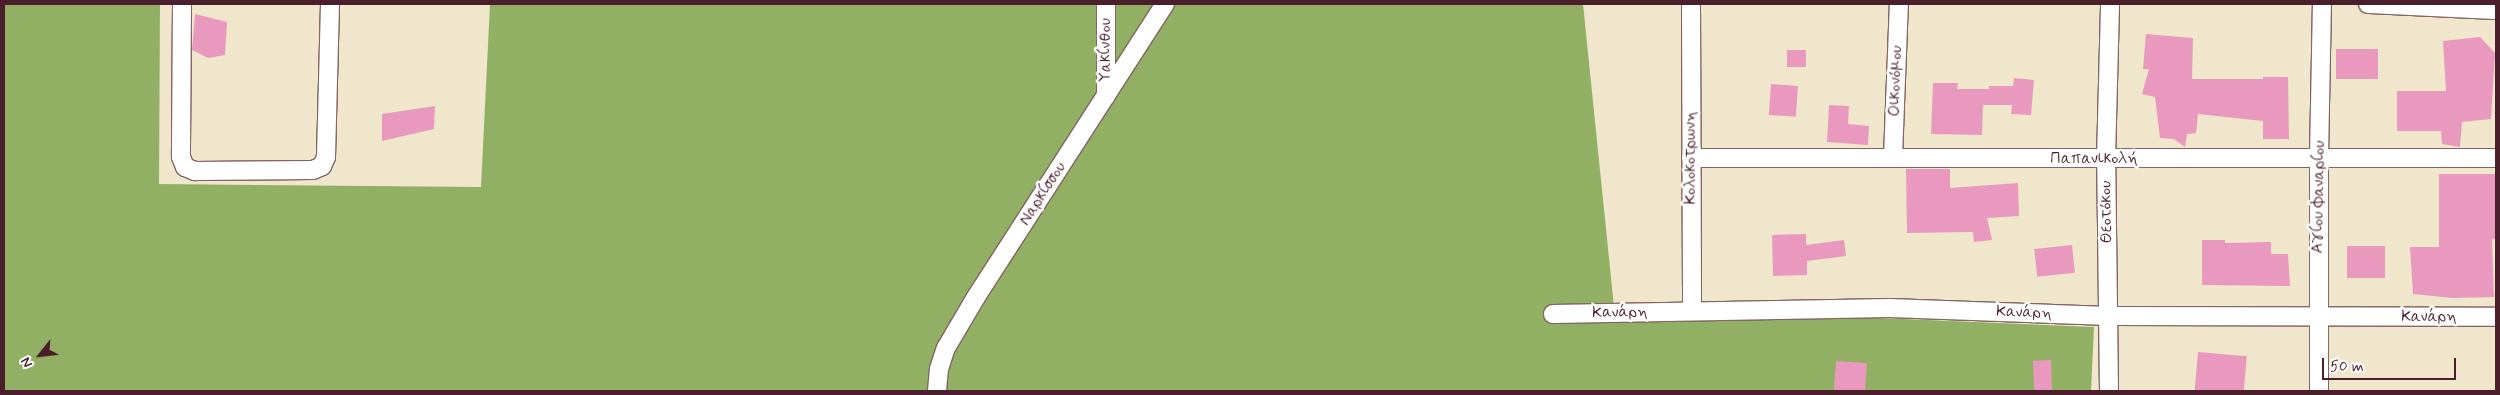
<!DOCTYPE html>
<html>
<head>
<meta charset="utf-8">
<style>
  body { margin:0 }
  #map { position:relative; width:2500px; height:395px; overflow:hidden; background:#efe6cb; font-family:Mynerve,sans-serif }
  div>[style] { position:absolute }
  .forest>* { inset:0; background:#92b063 }
  .building>* { inset:0; background:#ea99be; transform-origin:0 0 }
  .roads { filter:drop-shadow(1px 0 #846563) drop-shadow(-1px 0 #846563) drop-shadow(0 1px #846563) drop-shadow(0 -1px #846563) }
  .minor>* { height:18px; margin:-9px; padding:0 9px; transform-origin:9px; border-radius:9px; background:#fff }
  span { translate:-50% -50%; white-space:nowrap; text-align:center; line-height:1.15; -webkit-text-stroke:5px #fff; paint-order:stroke }
  .street-label { font-size:16px; color:#4a1f2b }
  .frame { position:absolute; inset:0; border:5px solid #4a1f2b; pointer-events:none }
  .north { position:absolute; left:15px; top:330px; width:50px; height:50px; -webkit-text-stroke:4px #fff; paint-order:stroke; rotate:241deg; font-size:14px; font-weight:700; line-height:20px; text-align:center; color:#4a1f2b }
  .north::after { content:''; display:block; margin:auto; width:18px; height:22px; background:#4a1f2b; clip-path:polygon(50% 0,100% 100%,50% 72%,0 100%) }
  .scale { position:absolute; left:2322px; top:358px; width:134px; height:22px; box-sizing:border-box; border:2px solid #4a1f2b; border-top:0; padding-left:6px; font-size:15px; line-height:18px; white-space:nowrap; color:#4a1f2b; -webkit-text-stroke:4px #fff; paint-order:stroke }
</style>
</head>
<body>
<div id="map">
  <div class="forest">
    <i style="clip-path:polygon(4px 4px,160px 4px,159px 184px,481px 187px,490px 4px,1583px 4px,1614px 307px,2094px 327px,2091px 391px,4px 391px)"></i>
  </div>
  <div class="building">
    <i style="clip-path:polygon(195px 14px,227px 22px,225px 55px,208px 58px,192px 50px)"></i>
    <i style="clip-path:polygon(2146px 34px,2193px 38px,2192px 79px,2263px 79px,2263px 77px,2288px 77px,2289px 139px,2263px 139px,2263px 121px,2198px 114px,2196px 133px,2187px 134px,2185px 147px,2174px 139px,2160px 138px,2155px 97px,2142px 94px,2149px 69px,2143px 69px)"></i>
    <i style="clip-path:polygon(2480px 37px,2495px 53px,2491px 119px,2462px 122px,2460px 147px,2442px 144px,2441px 131px,2397px 131px,2397px 91px,2446px 91px,2443px 41px)"></i>
    <i style="left:2378px;top:49px;width:30px;height:42px;rotate:90deg"></i>
    <i style="left:1787px;top:50px;width:19px;height:17px"></i>
    <i style="clip-path:polygon(2014px 78px,2034px 80px,2031px 115px,2011px 114px,2012px 105px,1983px 105px,1982px 135px,1931px 134px,1933px 83px,1958px 83px,1957px 89px,1989px 89px,1989px 86px,2013px 86px)"></i>
    <i style="left:1771px;top:84px;width:27px;height:31px;rotate:4deg"></i>
    <i style="clip-path:polygon(1829px 105px,1849px 106px,1848px 124px,1869px 126px,1868px 145px,1827px 142px)"></i>
    <i style="clip-path:polygon(435px 106px,434px 129px,382px 141px,382px 114px)"></i>
    <i style="clip-path:polygon(1906px 169px,1950px 169px,1950px 188px,2018px 183px,2019px 216px,1987px 218px,1992px 240px,1974px 242px,1973px 232px,1907px 233px)"></i>
    <i style="clip-path:polygon(2439px 174px,2496px 174px,2496px 239px,2492px 239px,2494px 297px,2452px 298px,2413px 294px,2410px 247px,2439px 247px)"></i>
    <i style="clip-path:polygon(1806px 234px,1806px 245px,1844px 240px,1846px 256px,1807px 261px,1807px 275px,1773px 276px,1772px 235px)"></i>
    <i style="clip-path:polygon(2202px 240px,2225px 240px,2225px 243px,2271px 242px,2271px 254px,2288px 254px,2290px 286px,2202px 285px)"></i>
    <i style="left:2072px;top:245px;width:28px;height:38px;rotate:84deg"></i>
    <i style="left:2347px;top:246px;width:38px;height:32px"></i>
    <i style="left:2198px;top:352px;width:49px;height:39px;rotate:5deg"></i>
    <i style="left:2051px;top:360px;width:31px;height:18px;rotate:88deg"></i>
    <i style="left:1836px;top:361px;width:31px;height:30px;rotate:4deg"></i>
  </div>
  <div class="roads">
    <div class="minor">
      <i style="left:182px;top:4px;width:153px;rotate:90.4deg"></i>
      <i style="left:181px;top:157px;width:11px;rotate:68deg"></i>
      <i style="left:185px;top:167px;width:11px;rotate:22deg"></i>
      <i style="left:195px;top:171px;width:118px;rotate:-0.5deg"></i>
      <i style="left:313px;top:170px;width:10px;rotate:-24deg"></i>
      <i style="left:322px;top:166px;width:10px;rotate:-66deg"></i>
      <i style="left:326px;top:157px;width:153px;rotate:-88.5deg"></i>
      <i style="left:1106px;top:4px;width:92px;rotate:90deg"></i>
      <i style="left:1691px;top:4px;width:307px;rotate:89.8deg"></i>
      <i style="left:2368px;top:4px;width:128px;rotate:2.7deg"></i>
      <i style="left:1893px;top:157px;width:153px;rotate:-87.8deg"></i>
      <i style="left:1691px;top:158px;width:805px"></i>
      <i style="left:1553px;top:314px;width:337px;rotate:-1deg"></i>
      <i style="left:1890px;top:308px;width:220px;rotate:2.1deg"></i>
      <i style="left:2110px;top:316px;width:386px;rotate:0.1deg"></i>
      <i style="left:937px;top:391px;width:22px;rotate:-85deg"></i>
      <i style="left:939px;top:369px;width:22px;rotate:-72deg"></i>
      <i style="left:946px;top:348px;width:59px;rotate:-59.5deg"></i>
      <i style="left:976px;top:297px;width:349px;rotate:-57.2deg"></i>
      <i style="left:2109px;top:391px;width:232px;rotate:-90.7deg"></i>
      <i style="left:2106px;top:159px;width:155px;rotate:-88.5deg"></i>
      <i style="left:2319px;top:391px;width:234px;rotate:-90deg"></i>
      <i style="left:2319px;top:157px;width:153px;rotate:-88.9deg"></i>
    </div>
  </div>
  <div class="street-label">
    <span style="left:1106px;top:50px;rotate:-90deg">Υακίνθου</span>
    <span style="left:1896px;top:81px;rotate:-88deg">Οικονόμου</span>
    <span style="left:1691px;top:158px;rotate:-90deg">Κολοκοτρωνη</span>
    <span style="left:2094px;top:159px">Παπανικολή</span>
    <span style="left:1043px;top:194px;rotate:-57deg">Ναρκίσσου</span>
    <span style="left:2319px;top:197px;rotate:-89deg">Αγίου Φαναρίου</span>
    <span style="left:2107px;top:212px;rotate:-91deg">Θεοτόκου</span>
    <span style="left:1620px;top:313px;rotate:-1deg">Κανάρη</span>
    <span style="left:2024px;top:313px;rotate:2deg">Κανάρη</span>
    <span style="left:2429px;top:317px">Κανάρη</span>
  </div>
  <div class="frame"></div>
  <div class="north">N</div>
  <div class="scale">50 m</div>
</div>
</body>
</html>
